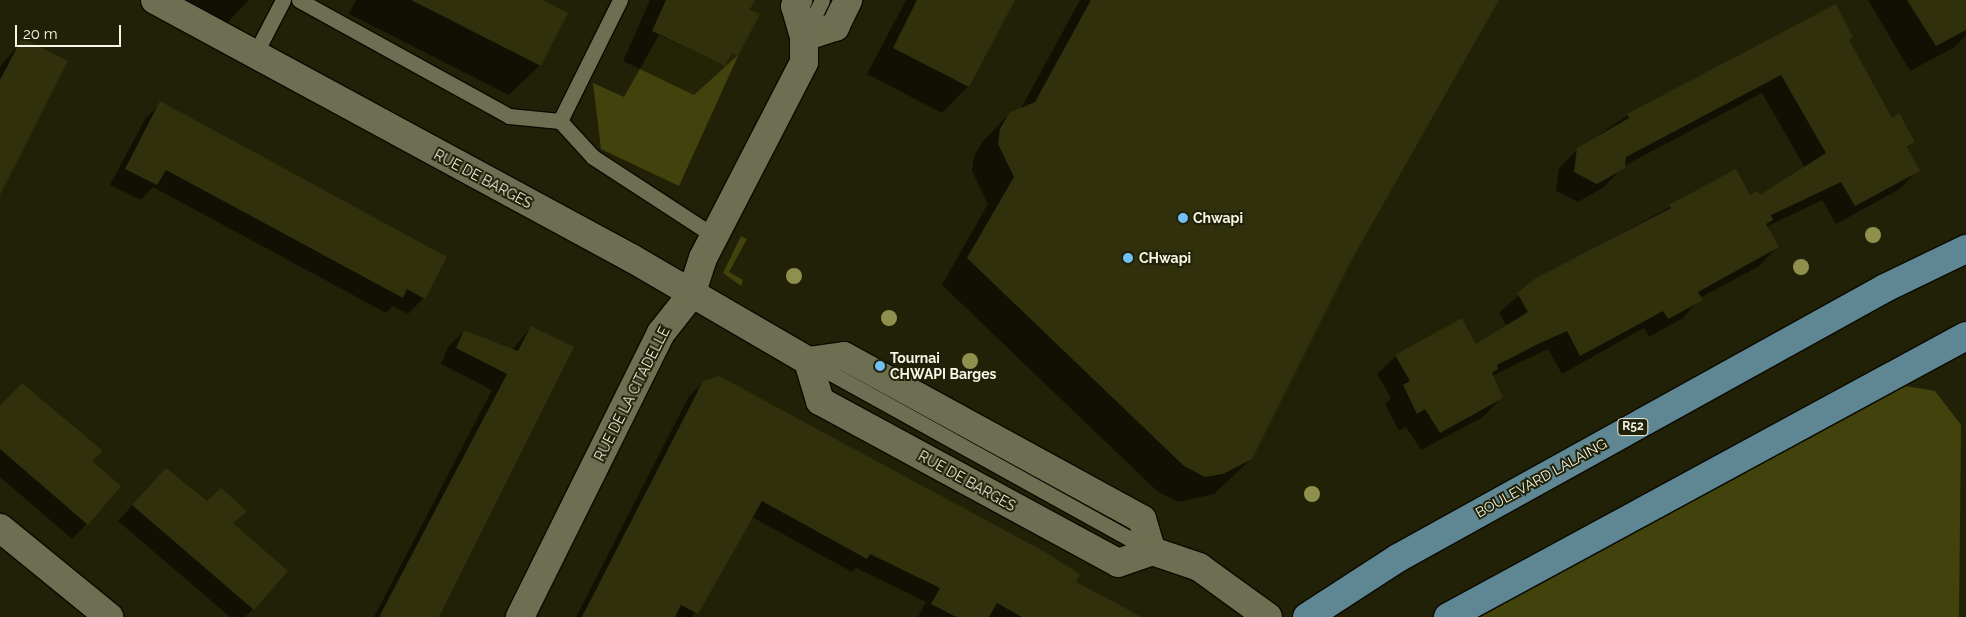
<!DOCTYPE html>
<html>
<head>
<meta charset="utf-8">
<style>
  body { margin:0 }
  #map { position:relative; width:1966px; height:617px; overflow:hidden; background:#212107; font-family:Raleway,sans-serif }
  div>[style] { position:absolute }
  .green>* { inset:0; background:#42420d }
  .shadow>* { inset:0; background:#0007 }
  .building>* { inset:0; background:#30300c }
  .roads { filter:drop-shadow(1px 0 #0b0a00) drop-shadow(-1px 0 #0b0a00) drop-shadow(0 1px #0b0a00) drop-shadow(0 -1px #0b0a00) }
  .lane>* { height:15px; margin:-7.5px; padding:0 7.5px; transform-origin:7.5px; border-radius:7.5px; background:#6e6f52 }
  .street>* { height:28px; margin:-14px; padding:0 14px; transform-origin:14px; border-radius:14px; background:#6e6f52 }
  .secondary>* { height:28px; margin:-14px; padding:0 14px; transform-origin:14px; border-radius:14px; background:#6e6f52 }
  .primary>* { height:28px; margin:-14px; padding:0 14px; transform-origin:14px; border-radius:14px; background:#5f8693 }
  .trees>* { width:16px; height:16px; margin:-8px; border-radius:50%; background:#8f904e }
  .dots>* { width:14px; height:14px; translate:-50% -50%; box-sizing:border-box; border:2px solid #212107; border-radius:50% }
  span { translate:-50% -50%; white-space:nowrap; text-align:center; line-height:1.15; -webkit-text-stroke:4px #212107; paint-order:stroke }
  .shield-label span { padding:1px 4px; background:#212107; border:1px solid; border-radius:4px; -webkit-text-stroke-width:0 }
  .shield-label { font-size:12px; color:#f5f6e6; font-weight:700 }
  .street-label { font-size:14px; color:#f5f6e6 }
  .poi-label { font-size:14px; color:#f5f6e6; font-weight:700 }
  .left { translate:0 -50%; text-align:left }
  .scale { position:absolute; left:15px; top:25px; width:106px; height:22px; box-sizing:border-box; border:2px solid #f5f6e6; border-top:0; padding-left:6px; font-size:15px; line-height:18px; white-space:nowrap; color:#f5f6e6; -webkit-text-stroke:4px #212107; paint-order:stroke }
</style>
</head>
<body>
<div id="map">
  <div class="green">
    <i style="clip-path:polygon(659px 35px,723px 65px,731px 52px,738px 56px,679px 186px,601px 149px,593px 83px,624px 97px)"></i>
    <i style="clip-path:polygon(741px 236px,747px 239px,729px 272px,743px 280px,741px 286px,723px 273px)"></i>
    <i style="clip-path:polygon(1906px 386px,1935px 391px,1961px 425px,1959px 617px,1480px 617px)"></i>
  </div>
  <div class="shadow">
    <i style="clip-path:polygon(186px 0,249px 0,227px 23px)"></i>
    <i style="clip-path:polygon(356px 0,540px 0,540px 65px,509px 95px,349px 14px)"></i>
    <i style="clip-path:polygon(650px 0,754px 0,737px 56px,694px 95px,623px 61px)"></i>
    <i style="clip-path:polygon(906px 0,1013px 0,968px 86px,942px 113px,867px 74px)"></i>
    <i style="clip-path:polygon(1080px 0,1498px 0,1351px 258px,1251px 459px,1214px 494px,1178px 502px,1158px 492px,942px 285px,988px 204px,972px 171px,974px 156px,983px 141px,1009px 114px,1020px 110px)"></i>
    <i style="clip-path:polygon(1868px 0,1966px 0,1966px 36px,1953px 48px,1910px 71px)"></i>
    <i style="clip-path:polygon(1852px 37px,1848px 41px,1891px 119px,1914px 142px,1907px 149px,1918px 170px,1900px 189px,1836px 224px,1822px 200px,1766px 227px,1777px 247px,1759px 266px,1700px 298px,1683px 318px,1649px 337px,1644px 328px,1562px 374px,1548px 349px,1492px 376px,1501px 398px,1483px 417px,1421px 450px,1406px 427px,1399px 431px,1385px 404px,1391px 398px,1377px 374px,1396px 356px,1476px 345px,1507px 326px,1499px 313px,1537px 279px,1736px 171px,1750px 197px,1760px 197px,1805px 168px,1762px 93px,1624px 166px,1604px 187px,1578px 202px,1556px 191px,1559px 168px,1578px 149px,1628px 115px)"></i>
    <i style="clip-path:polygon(22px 40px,0 193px,0 67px)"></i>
    <i style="clip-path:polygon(161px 103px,424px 298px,408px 314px,393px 306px,386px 313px,153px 187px,141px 200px,110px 185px,145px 119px)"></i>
    <i style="clip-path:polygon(531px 327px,437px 617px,374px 617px,492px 390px,441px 364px,448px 347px,464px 331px,512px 350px)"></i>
    <i style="clip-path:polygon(704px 382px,1055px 617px,918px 617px,926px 602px,856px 568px,852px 572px,752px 517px,692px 617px,576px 617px,689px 396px)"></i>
    <i style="clip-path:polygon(0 408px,102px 451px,91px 462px,87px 524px,72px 539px,0 477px)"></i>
    <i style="clip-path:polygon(166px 469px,207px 503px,245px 511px,232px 524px,253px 609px,245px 617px,230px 617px,118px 521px)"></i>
  </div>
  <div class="building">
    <i style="clip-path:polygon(411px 0,543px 0,568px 13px,541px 66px)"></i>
    <i style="clip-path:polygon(666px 0,755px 0,750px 10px,760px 14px,738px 56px,732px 53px,725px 66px,652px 31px)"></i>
    <i style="clip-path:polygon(917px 0,1015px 0,969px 87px,893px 48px)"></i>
    <i style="clip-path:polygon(1091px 0,1499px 0,1352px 259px,1252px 459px,1223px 474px,1205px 477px,1184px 466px,967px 258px,1014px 177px,998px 144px,1000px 129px,1009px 113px,1035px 102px)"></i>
    <i style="clip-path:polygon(1907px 0,1966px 0,1966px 30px,1936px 46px)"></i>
    <i style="clip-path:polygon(1836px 4px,1853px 37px,1849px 40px,1892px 118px,1899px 113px,1915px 142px,1907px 147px,1920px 171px,1855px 206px,1841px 182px,1771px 215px,1773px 220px,1766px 224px,1779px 247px,1698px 292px,1703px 300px,1668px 319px,1663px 311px,1580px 356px,1567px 331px,1540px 343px,1497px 365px,1498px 369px,1492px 373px,1503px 398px,1440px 433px,1425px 409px,1417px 414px,1403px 385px,1410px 381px,1395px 355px,1462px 318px,1476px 344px,1528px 312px,1517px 293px,1536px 278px,1671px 208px,1669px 205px,1736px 169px,1750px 195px,1758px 191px,1760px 195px,1826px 153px,1781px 75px,1626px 157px,1625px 168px,1597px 184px,1574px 172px,1577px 148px,1629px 118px,1627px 114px)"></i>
    <i style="clip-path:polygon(22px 38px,68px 61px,0 195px,0 80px)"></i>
    <i style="clip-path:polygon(160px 101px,447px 257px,425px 299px,407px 289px,403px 298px,166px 170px,157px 185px,125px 169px)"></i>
    <i style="clip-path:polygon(531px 326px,574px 347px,439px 617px,379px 617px,507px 374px,456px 348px,464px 330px,518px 351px)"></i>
    <i style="clip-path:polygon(719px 376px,1045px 552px,1080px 574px,1076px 582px,1142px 617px,1022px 617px,997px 603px,989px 617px,956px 617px,931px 604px,940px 588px,870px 554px,867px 559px,762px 501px,698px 614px,681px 605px,675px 617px,582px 617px,703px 381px)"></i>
    <i style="clip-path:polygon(22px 383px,103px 451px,92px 461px,121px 486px,88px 525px,0 449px,0 406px)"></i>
    <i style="clip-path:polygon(166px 468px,207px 501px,221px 488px,247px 511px,233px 523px,288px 571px,254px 610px,132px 505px)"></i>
  </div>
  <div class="roads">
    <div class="lane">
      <i style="left:299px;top:0;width:240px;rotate:28.9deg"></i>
      <i style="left:509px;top:116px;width:51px;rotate:5.6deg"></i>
      <i style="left:620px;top:0;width:135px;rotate:116.4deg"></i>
      <i style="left:560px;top:121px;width:49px;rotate:47.5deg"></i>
      <i style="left:593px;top:157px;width:145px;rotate:33.1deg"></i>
      <i style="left:804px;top:37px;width:41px;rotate:-64.1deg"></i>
      <i style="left:254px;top:56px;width:63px;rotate:-62.6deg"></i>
      <i style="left:809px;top:361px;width:392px;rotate:29deg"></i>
    </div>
    <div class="street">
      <i style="left:804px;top:37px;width:33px;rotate:-18deg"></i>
      <i style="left:835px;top:27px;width:30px;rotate:-64deg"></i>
      <i style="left:0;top:528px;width:141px;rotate:39.2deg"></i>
      <i style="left:520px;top:617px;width:317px;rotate:-63.6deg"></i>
      <i style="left:661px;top:333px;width:48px;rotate:-51.7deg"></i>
      <i style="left:691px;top:295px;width:39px;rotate:-72deg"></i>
      <i style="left:703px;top:258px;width:220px;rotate:-62.7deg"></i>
      <i style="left:804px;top:62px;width:25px;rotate:-90deg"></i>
      <i style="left:804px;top:37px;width:32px;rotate:-106deg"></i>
      <i style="left:795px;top:6px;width:7px;rotate:-63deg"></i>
    </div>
    <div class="secondary">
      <i style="left:155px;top:0;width:544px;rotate:28.45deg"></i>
      <i style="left:633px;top:259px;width:203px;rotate:30.2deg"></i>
      <i style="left:808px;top:361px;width:36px;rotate:-8deg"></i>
      <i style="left:844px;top:356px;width:340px;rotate:28.7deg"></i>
      <i style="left:1142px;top:519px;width:34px;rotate:73deg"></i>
      <i style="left:808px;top:361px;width:42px;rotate:73.3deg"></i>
      <i style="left:820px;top:401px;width:339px;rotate:28.5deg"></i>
      <i style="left:1118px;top:563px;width:36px;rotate:-19deg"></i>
      <i style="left:1152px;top:551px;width:50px;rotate:18.8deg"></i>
      <i style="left:1199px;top:567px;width:85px;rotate:35.9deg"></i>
    </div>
    <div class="primary">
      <i style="left:1307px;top:617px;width:108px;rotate:-33deg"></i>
      <i style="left:1398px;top:558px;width:557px;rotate:-29deg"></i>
      <i style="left:1885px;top:288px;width:90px;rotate:-25.7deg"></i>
      <i style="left:1448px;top:617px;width:589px;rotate:-28.48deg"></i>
    </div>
  </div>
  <div class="trees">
    <i style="left:1873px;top:235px"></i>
    <i style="left:1801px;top:267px"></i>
    <i style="left:794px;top:276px"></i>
    <i style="left:889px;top:318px"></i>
    <i style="left:970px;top:361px"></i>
    <i style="left:1312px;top:494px"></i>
  </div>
  <div class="dots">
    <i style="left:1183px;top:218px;background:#71c1f5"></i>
    <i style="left:1128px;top:258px;background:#71c1f5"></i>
    <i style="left:880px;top:366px;background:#71c1f5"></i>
  </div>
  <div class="shield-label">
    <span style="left:1633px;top:427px">R52</span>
  </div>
  <div class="street-label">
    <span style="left:483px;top:179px;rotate:28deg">RUE DE BARGES</span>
    <span style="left:632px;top:394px;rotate:-63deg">RUE DE LA CITADELLE</span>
    <span style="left:1541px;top:478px;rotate:-29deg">BOULEVARD LALAING</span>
    <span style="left:967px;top:481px;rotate:29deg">RUE DE BARGES</span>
  </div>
  <div class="poi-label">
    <span class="left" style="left:1193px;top:218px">Chwapi</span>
    <span class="left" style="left:1139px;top:258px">CHwapi</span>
    <span class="left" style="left:890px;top:366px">Tournai<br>CHWAPI Barges</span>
  </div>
  <div class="scale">20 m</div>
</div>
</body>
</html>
